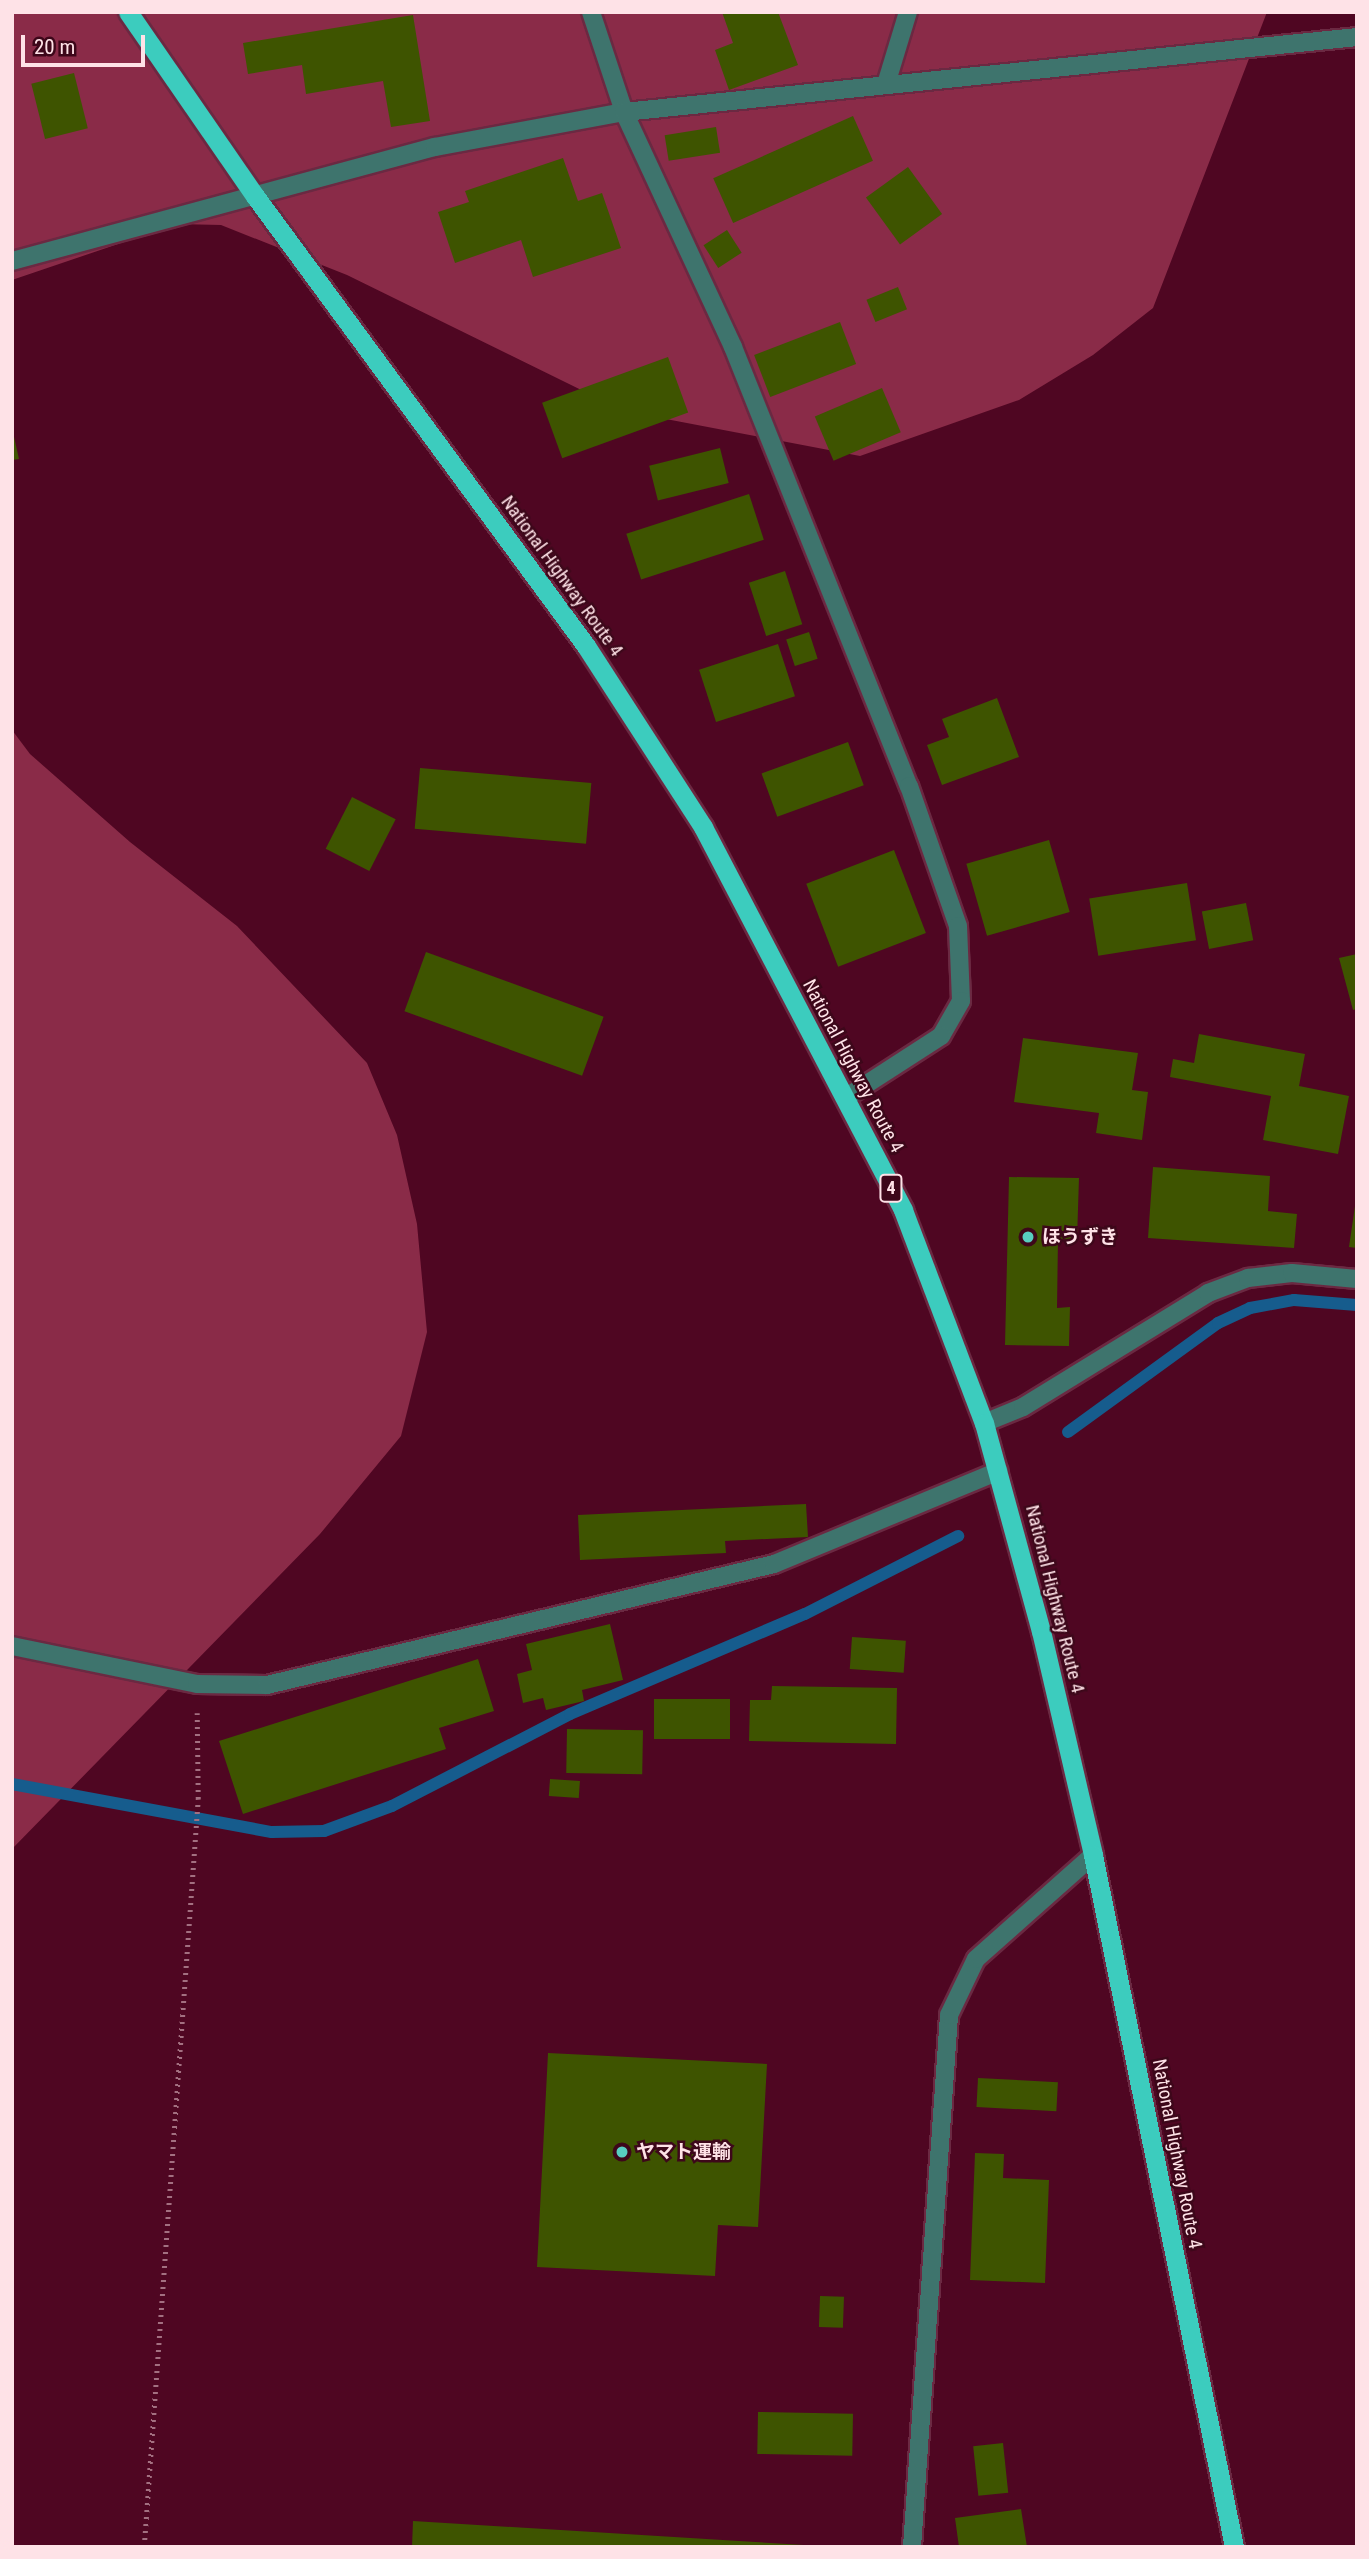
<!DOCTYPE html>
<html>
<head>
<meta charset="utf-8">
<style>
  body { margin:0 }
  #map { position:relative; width:1369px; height:2559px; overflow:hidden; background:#4f0622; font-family:"Roboto Condensed","Noto Sans JP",sans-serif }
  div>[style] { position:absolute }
  .forest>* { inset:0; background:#8a2b48 }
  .stream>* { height:12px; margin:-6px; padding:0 6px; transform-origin:6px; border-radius:6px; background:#165c8d }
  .building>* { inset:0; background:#3e5400; transform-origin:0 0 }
  .path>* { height:4.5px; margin-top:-2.25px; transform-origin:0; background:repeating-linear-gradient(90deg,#a37081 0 2px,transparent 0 7px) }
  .roads { filter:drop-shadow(2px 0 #6b2942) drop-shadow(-2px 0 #6b2942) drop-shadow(0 2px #6b2942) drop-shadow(0 -2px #6b2942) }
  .minor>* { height:18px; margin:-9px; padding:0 9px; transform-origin:9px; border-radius:9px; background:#3e746d }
  .trunk>* { height:19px; margin:-9.5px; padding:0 9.5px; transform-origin:9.5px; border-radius:9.5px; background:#3cccbe }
  .dots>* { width:19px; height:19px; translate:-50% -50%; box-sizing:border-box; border:4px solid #3d071a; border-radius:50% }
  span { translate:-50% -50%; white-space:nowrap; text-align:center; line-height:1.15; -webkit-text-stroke:5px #3d071a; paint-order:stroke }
  .shield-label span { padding:2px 5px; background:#3d071a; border:2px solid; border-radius:5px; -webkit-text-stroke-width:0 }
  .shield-label { font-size:18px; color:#fee2e7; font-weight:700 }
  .street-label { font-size:19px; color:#fee2e7 }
  .poi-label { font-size:19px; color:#fee2e7; font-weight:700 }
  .left { translate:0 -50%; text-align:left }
  .frame { position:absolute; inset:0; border:14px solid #fee2e7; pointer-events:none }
  .scale { position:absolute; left:21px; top:35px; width:124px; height:32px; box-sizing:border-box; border:4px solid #fee2e7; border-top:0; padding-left:9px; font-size:21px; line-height:24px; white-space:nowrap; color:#fee2e7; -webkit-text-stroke:5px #3d071a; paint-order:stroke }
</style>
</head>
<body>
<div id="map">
  <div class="forest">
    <i style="clip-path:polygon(12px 12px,1267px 12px,1153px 308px,1093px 355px,1019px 400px,860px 456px,624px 411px,347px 275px,221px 225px,177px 224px,12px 280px)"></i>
    <i style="clip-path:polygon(12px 730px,30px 754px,130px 842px,237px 926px,367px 1063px,397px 1135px,417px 1224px,427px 1332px,401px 1436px,320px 1534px,12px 1849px)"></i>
  </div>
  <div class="stream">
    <i style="left:1068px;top:1432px;width:185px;rotate:-36deg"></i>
    <i style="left:1218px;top:1323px;width:35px;rotate:-25deg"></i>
    <i style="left:1250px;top:1308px;width:45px;rotate:-10.3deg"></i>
    <i style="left:1294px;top:1300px;width:63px;rotate:4.5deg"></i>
    <i style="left:12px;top:1784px;width:264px;rotate:10.5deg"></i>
    <i style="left:272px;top:1832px;width:52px;rotate:-1.1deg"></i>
    <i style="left:324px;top:1831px;width:72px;rotate:-20.2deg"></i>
    <i style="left:392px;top:1806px;width:200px;rotate:-27.3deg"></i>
    <i style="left:570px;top:1714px;width:255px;rotate:-23.1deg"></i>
    <i style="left:805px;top:1614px;width:172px;rotate:-27deg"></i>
  </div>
  <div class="building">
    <i style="clip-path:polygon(722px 12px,778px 12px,798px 65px,729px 90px,715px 50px,733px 43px)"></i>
    <i style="clip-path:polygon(413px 15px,430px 121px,391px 127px,383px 81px,306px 94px,302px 65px,248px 74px,243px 43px)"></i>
    <i style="left:74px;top:73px;width:57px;height:44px;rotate:76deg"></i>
    <i style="left:853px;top:116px;width:49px;height:153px;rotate:66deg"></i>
    <i style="left:716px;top:127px;width:26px;height:52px;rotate:81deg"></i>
    <i style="clip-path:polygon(563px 158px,578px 201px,602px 193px,621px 248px,533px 277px,521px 240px,455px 263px,438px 212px,469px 202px,465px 191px)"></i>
    <i style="left:908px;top:167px;width:58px;height:52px;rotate:54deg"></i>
    <i style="left:727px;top:230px;width:27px;height:28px;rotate:57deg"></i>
    <i style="left:898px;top:287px;width:24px;height:34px;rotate:68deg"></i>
    <i style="left:840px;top:322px;width:45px;height:92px;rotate:69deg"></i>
    <i style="left:668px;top:357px;width:59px;height:134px;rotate:70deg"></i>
    <i style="left:882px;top:388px;width:48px;height:73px;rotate:67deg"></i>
    <i style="clip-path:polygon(12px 428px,19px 459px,12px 460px)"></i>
    <i style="left:720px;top:448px;width:36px;height:73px;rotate:76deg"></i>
    <i style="left:749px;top:494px;width:48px;height:129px;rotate:72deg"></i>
    <i style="left:785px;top:571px;width:56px;height:38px;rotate:72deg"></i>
    <i style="left:809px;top:632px;width:28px;height:24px;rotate:72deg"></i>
    <i style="left:778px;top:644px;width:55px;height:83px;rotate:72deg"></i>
    <i style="clip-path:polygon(997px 698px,1019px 757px,942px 785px,927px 745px,949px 737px,942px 719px)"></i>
    <i style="left:848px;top:742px;width:46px;height:92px;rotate:70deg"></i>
    <i style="left:420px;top:768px;width:172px;height:61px;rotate:5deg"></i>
    <i style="left:352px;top:797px;width:49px;height:58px;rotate:27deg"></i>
    <i style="left:1049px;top:840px;width:75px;height:86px;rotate:74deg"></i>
    <i style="left:894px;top:850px;width:89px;height:94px;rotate:69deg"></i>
    <i style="left:1187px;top:883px;width:58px;height:99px;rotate:81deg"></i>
    <i style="left:1246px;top:903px;width:38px;height:45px;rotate:79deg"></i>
    <i style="left:426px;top:952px;width:189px;height:63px;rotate:20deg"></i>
    <i style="clip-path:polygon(1357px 954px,1357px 1009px,1353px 1010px,1339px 958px)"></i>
    <i style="clip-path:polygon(1199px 1034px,1305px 1054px,1299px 1086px,1349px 1096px,1338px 1154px,1263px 1140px,1271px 1096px,1170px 1077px,1173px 1059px,1194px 1063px)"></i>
    <i style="clip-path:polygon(1023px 1038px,1138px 1053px,1132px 1090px,1148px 1092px,1142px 1140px,1096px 1133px,1099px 1113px,1014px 1102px)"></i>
    <i style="clip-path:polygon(1153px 1167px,1270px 1176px,1268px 1211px,1297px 1214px,1294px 1248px,1148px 1238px)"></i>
    <i style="clip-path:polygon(1009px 1177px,1079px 1178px,1077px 1240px,1058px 1239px,1057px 1308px,1070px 1307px,1069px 1346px,1005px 1345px)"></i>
    <i style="clip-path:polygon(1355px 1206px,1357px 1206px,1357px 1248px,1349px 1247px)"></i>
    <i style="clip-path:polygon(806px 1504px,808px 1537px,725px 1541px,726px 1553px,580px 1560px,578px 1515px)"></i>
    <i style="clip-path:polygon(610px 1624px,623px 1680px,582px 1690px,584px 1701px,546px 1710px,543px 1698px,523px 1703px,517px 1674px,532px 1670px,526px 1644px)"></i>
    <i style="left:852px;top:1637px;width:54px;height:32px;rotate:4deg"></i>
    <i style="clip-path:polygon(478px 1659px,494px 1711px,439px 1728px,446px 1749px,243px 1814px,219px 1741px)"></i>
    <i style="clip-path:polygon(772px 1686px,897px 1688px,896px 1744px,749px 1741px,750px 1700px,771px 1700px)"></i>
    <i style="left:730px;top:1699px;width:40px;height:76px;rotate:90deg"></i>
    <i style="left:567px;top:1729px;width:76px;height:44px;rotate:1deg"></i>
    <i style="left:550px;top:1779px;width:30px;height:17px;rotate:4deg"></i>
    <i style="clip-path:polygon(548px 2053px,767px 2064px,758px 2227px,718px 2225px,715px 2276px,537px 2267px)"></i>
    <i style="left:978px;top:2078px;width:80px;height:29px;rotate:3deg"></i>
    <i style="clip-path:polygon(975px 2153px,1004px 2154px,1003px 2178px,1049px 2180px,1045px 2283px,970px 2280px)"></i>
    <i style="left:820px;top:2296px;width:24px;height:31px;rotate:2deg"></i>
    <i style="left:758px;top:2412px;width:95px;height:42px;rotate:1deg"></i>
    <i style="left:1003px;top:2443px;width:50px;height:30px;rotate:84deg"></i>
    <i style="clip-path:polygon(1021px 2509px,1027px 2547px,959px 2547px,955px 2518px)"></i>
    <i style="clip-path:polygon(413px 2521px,804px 2545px,803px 2547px,412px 2547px)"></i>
  </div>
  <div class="path">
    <i style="left:144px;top:2547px;width:750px;rotate:-85.87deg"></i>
    <i style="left:198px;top:1799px;width:86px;rotate:-90.7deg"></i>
  </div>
  <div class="roads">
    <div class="minor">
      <i style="left:591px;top:12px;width:105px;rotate:71.7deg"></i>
      <i style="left:624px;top:112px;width:259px;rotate:65.1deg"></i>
      <i style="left:733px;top:347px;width:473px;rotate:68.2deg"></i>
      <i style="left:909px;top:786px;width:148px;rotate:70.7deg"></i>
      <i style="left:958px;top:926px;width:75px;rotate:87.7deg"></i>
      <i style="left:961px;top:1001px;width:40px;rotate:119.7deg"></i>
      <i style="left:941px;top:1036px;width:114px;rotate:147.1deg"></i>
      <i style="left:887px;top:81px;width:72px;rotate:-73.1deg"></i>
      <i style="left:12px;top:261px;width:438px;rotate:-15.1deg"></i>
      <i style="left:435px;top:147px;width:192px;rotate:-10.5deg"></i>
      <i style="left:624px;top:112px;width:737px;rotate:-5.84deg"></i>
      <i style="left:984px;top:1423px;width:42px;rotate:-22.3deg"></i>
      <i style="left:1023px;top:1407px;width:217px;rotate:-31.6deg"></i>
      <i style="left:1208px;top:1293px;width:43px;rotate:-20.6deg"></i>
      <i style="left:1248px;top:1278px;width:44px;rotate:-6.5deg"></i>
      <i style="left:1292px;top:1273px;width:65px;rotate:5.3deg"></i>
      <i style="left:12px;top:1646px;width:189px;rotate:11.6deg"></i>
      <i style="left:197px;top:1684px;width:70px;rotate:0.8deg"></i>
      <i style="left:267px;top:1685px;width:521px;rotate:-13.42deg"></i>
      <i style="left:774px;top:1564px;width:243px;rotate:-22.5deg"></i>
      <i style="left:912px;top:2547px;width:533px;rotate:-86.02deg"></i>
      <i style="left:949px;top:2015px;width:62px;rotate:-64.3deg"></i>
      <i style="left:976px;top:1959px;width:157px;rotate:-41.6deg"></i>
    </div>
    <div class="trunk">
      <i style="left:128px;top:12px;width:224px;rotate:55.4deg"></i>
      <i style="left:255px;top:196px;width:559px;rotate:53.66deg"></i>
      <i style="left:586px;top:646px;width:216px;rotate:57.1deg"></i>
      <i style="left:703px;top:827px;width:432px;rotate:62.4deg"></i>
      <i style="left:903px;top:1210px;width:228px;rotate:69.2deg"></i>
      <i style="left:984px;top:1423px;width:216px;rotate:74.7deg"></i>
      <i style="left:1041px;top:1631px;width:230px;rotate:76.9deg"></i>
      <i style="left:1093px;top:1855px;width:706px;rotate:78.48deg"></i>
    </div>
  </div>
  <div class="dots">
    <i style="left:1028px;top:1237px;background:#58cec1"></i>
    <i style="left:622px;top:2152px;background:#58cec1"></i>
  </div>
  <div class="shield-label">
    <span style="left:891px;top:1188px">4</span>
  </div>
  <div class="street-label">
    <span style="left:562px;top:576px;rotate:54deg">National Highway Route 4</span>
    <span style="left:853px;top:1066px;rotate:62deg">National Highway Route 4</span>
    <span style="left:1055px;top:1599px;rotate:76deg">National Highway Route 4</span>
    <span style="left:1177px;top:2154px;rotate:79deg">National Highway Route 4</span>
  </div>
  <div class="poi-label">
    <span class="left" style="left:1042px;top:1237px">ほうずき</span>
    <span class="left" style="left:636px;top:2152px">ヤマト運輸</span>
  </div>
  <div class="frame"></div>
  <div class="scale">20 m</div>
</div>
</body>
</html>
